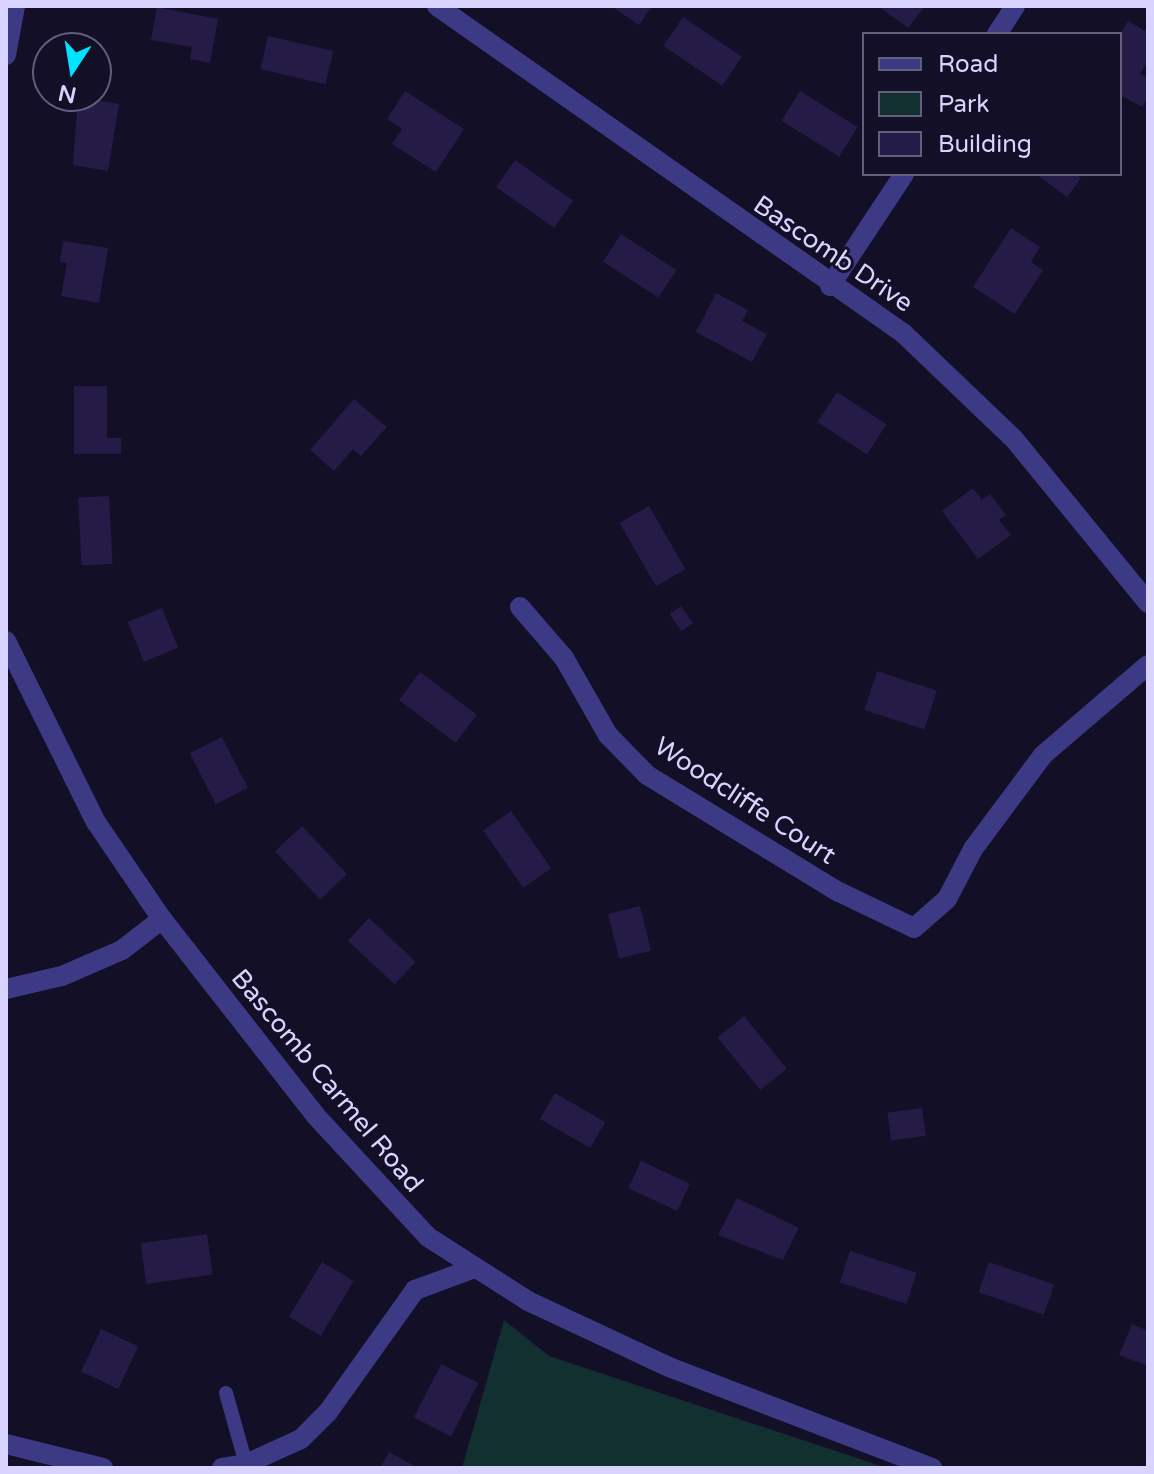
<!DOCTYPE html>
<html>
<head>
<meta charset="utf-8">
<style>
  body { margin:0 }
  #map { position:relative; width:1154px; height:1474px; overflow:hidden; background:#130f26; font-family:"Varela Round",sans-serif }
  div>[style] { position:absolute }
  .green>* { inset:0; background:#12302f }
  .building>* { inset:0; background:#241b47; transform-origin:0 0 }
  .service>* { height:14px; margin:-7px; padding:0 7px; transform-origin:7px; border-radius:7px; background:#3d3a85 }
  .minor>* { height:20px; margin:-10px; padding:0 10px; transform-origin:10px; border-radius:10px; background:#3d3a85 }
  span { translate:-50% -50%; white-space:nowrap; text-align:center; line-height:1.15; -webkit-text-stroke:6px #130f26; paint-order:stroke }
  .street-label { font-size:26px; color:#d9d4ff }
  .frame { position:absolute; inset:0; border:8px solid #d9d4ff; pointer-events:none }
  .legend { position:absolute; left:862px; top:32px; width:260px; height:144px; box-sizing:border-box; background:#130f26; border:2px solid #625e7d; margin:0; padding:10px 14px; list-style:none; font-size:24px; color:#d9d4ff }
  .legend li { display:flex; align-items:center; gap:16px; height:40px }
  .legend b { width:40px; border:2px solid #625e7d }
  .north { position:absolute; left:32px; top:32px; width:80px; height:80px; box-sizing:border-box; background:#130f26; border:2px solid #625e7d; border-radius:50%; rotate:192deg; font-size:22px; font-weight:700; line-height:32px; text-align:center; color:#d9d4ff }
  .north::after { content:''; display:block; margin:auto; width:28px; height:36px; background:#00e5ff; clip-path:polygon(50% 0,100% 100%,50% 72%,0 100%) }
</style>
</head>
<body>
<div id="map">
  <div class="green">
    <i style="clip-path:polygon(504px 1320px,549px 1356px,887px 1468px,462px 1468px)"></i>
  </div>
  <div class="building">
    <i style="clip-path:polygon(611px 6px,652px 6px,639px 25px)"></i>
    <i style="clip-path:polygon(878px 6px,925px 6px,908px 28px)"></i>
    <i style="clip-path:polygon(157px 7px,218px 19px,210px 63px,190px 59px,192px 47px,151px 40px)"></i>
    <i style="left:683px;top:17px;width:71px;height:35px;rotate:34deg"></i>
    <i style="clip-path:polygon(1128px 21px,1148px 32px,1148px 61px,1140px 74px,1148px 78px,1148px 98px,1142px 107px,1120px 95px,1120px 34px)"></i>
    <i style="left:268px;top:36px;width:67px;height:34px;rotate:13deg"></i>
    <i style="clip-path:polygon(405px 91px,464px 129px,436px 172px,392px 144px,402px 129px,387px 119px)"></i>
    <i style="left:800px;top:91px;width:68px;height:35px;rotate:32deg"></i>
    <i style="clip-path:polygon(78px 97px,119px 104px,108px 171px,73px 165px)"></i>
    <i style="left:515px;top:160px;width:71px;height:33px;rotate:35deg"></i>
    <i style="clip-path:polygon(1036px 174px,1075px 174px,1081px 178px,1067px 197px)"></i>
    <i style="clip-path:polygon(1011px 228px,1040px 247px,1031px 262px,1043px 270px,1015px 314px,973px 287px)"></i>
    <i style="left:621px;top:234px;width:66px;height:33px;rotate:33deg"></i>
    <i style="clip-path:polygon(63px 241px,108px 248px,99px 303px,61px 296px,67px 263px,60px 262px)"></i>
    <i style="clip-path:polygon(716px 293px,748px 310px,742px 321px,767px 334px,752px 362px,696px 332px)"></i>
    <i style="clip-path:polygon(74px 386px,107px 386px,107px 438px,121px 438px,121px 454px,74px 454px)"></i>
    <i style="left:837px;top:392px;width:59px;height:36px;rotate:33deg"></i>
    <i style="clip-path:polygon(354px 399px,387px 427px,361px 456px,353px 449px,334px 471px,310px 450px)"></i>
    <i style="clip-path:polygon(973px 488px,982px 500px,990px 494px,1006px 515px,999px 520px,1011px 535px,978px 559px,942px 511px)"></i>
    <i style="left:109px;top:496px;width:68px;height:31px;rotate:87deg"></i>
    <i style="left:649px;top:506px;width:73px;height:34px;rotate:60deg"></i>
    <i style="left:681px;top:606px;width:21px;height:14px;rotate:55deg"></i>
    <i style="left:162px;top:608px;width:43px;height:37px;rotate:68deg"></i>
    <i style="left:877px;top:671px;width:63px;height:41px;rotate:18deg"></i>
    <i style="left:420px;top:672px;width:71px;height:35px;rotate:37deg"></i>
    <i style="left:222px;top:737px;width:57px;height:36px;rotate:63deg"></i>
    <i style="left:511px;top:811px;width:70px;height:34px;rotate:55deg"></i>
    <i style="left:302px;top:826px;width:66px;height:37px;rotate:47deg"></i>
    <i style="left:640px;top:906px;width:46px;height:33px;rotate:76deg"></i>
    <i style="left:369px;top:918px;width:64px;height:31px;rotate:43deg"></i>
    <i style="left:744px;top:1016px;width:68px;height:34px;rotate:51deg"></i>
    <i style="left:555px;top:1093px;width:58px;height:30px;rotate:30deg"></i>
    <i style="left:922px;top:1108px;width:28px;height:35px;rotate:82deg"></i>
    <i style="left:641px;top:1161px;width:54px;height:30px;rotate:25deg"></i>
    <i style="clip-path:polygon(737px 1198px,799px 1228px,783px 1260px,718px 1235px)"></i>
    <i style="left:207px;top:1234px;width:41px;height:67px;rotate:82deg"></i>
    <i style="left:850px;top:1251px;width:70px;height:33px;rotate:18deg"></i>
    <i style="left:322px;top:1262px;width:37px;height:64px;rotate:31deg"></i>
    <i style="left:989px;top:1262px;width:69px;height:32px;rotate:19deg"></i>
    <i style="clip-path:polygon(1132px 1324px,1148px 1331px,1148px 1366px,1119px 1355px)"></i>
    <i style="left:101px;top:1329px;width:41px;height:47px;rotate:25deg"></i>
    <i style="left:441px;top:1364px;width:42px;height:60px;rotate:27deg"></i>
    <i style="clip-path:polygon(389px 1452px,418px 1468px,380px 1468px)"></i>
  </div>
  <div class="service">
    <i style="left:226px;top:1393px;width:74px;rotate:74.3deg"></i>
  </div>
  <div class="minor">
    <i style="left:437px;top:6px;width:569px;rotate:35.06deg"></i>
    <i style="left:903px;top:333px;width:153px;rotate:43.7deg"></i>
    <i style="left:1014px;top:439px;width:212px;rotate:50.7deg"></i>
    <i style="left:997px;top:34px;width:33px;rotate:-57deg"></i>
    <i style="left:6px;top:55px;width:50px;rotate:-79.6deg"></i>
    <i style="left:830px;top:286px;width:134px;rotate:-56.5deg"></i>
    <i style="left:520px;top:607px;width:67px;rotate:49.2deg"></i>
    <i style="left:564px;top:658px;width:89px;rotate:60.3deg"></i>
    <i style="left:608px;top:735px;width:56px;rotate:45.7deg"></i>
    <i style="left:647px;top:775px;width:223px;rotate:31.4deg"></i>
    <i style="left:837px;top:891px;width:85px;rotate:25.7deg"></i>
    <i style="left:914px;top:928px;width:44px;rotate:-41.3deg"></i>
    <i style="left:947px;top:899px;width:56px;rotate:-62.5deg"></i>
    <i style="left:973px;top:849px;width:117px;rotate:-53.3deg"></i>
    <i style="left:1043px;top:755px;width:138px;rotate:-40.6deg"></i>
    <i style="left:6px;top:641px;width:202px;rotate:63.6deg"></i>
    <i style="left:96px;top:822px;width:117px;rotate:55.8deg"></i>
    <i style="left:162px;top:919px;width:249px;rotate:52deg"></i>
    <i style="left:315px;top:1115px;width:166px;rotate:47.2deg"></i>
    <i style="left:428px;top:1237px;width:119px;rotate:32.6deg"></i>
    <i style="left:528px;top:1301px;width:156px;rotate:25.1deg"></i>
    <i style="left:669px;top:1367px;width:282px;rotate:21deg"></i>
    <i style="left:6px;top:989px;width:57px;rotate:-13.1deg"></i>
    <i style="left:62px;top:976px;width:65px;rotate:-23.4deg"></i>
    <i style="left:122px;top:950px;width:51px;rotate:-37.8deg"></i>
    <i style="left:6px;top:1444px;width:100px;rotate:13.9deg"></i>
    <i style="left:222px;top:1468px;width:24px;rotate:-9deg"></i>
    <i style="left:246px;top:1464px;width:60px;rotate:-24.4deg"></i>
    <i style="left:301px;top:1439px;width:38px;rotate:-45deg"></i>
    <i style="left:328px;top:1412px;width:150px;rotate:-54.5deg"></i>
    <i style="left:415px;top:1290px;width:61px;rotate:-20.2deg"></i>
  </div>
  <div class="street-label">
    <span style="left:833px;top:254px;rotate:34deg">Bascomb Drive</span>
    <span style="left:745px;top:801px;rotate:33deg">Woodcliffe Court</span>
    <span style="left:327px;top:1081px;rotate:50deg">Bascomb Carmel Road</span>
  </div>
  <div class="frame"></div>
  <ul class="legend">
  <li><b style="height:10px;background:#3d3a85"></b>Road</li>
  <li><b style="height:22px;background:#12302f"></b>Park</li>
  <li><b style="height:22px;background:#241b47"></b>Building</li>
  </ul>
  <div class="north">N</div>
</div>
</body>
</html>
